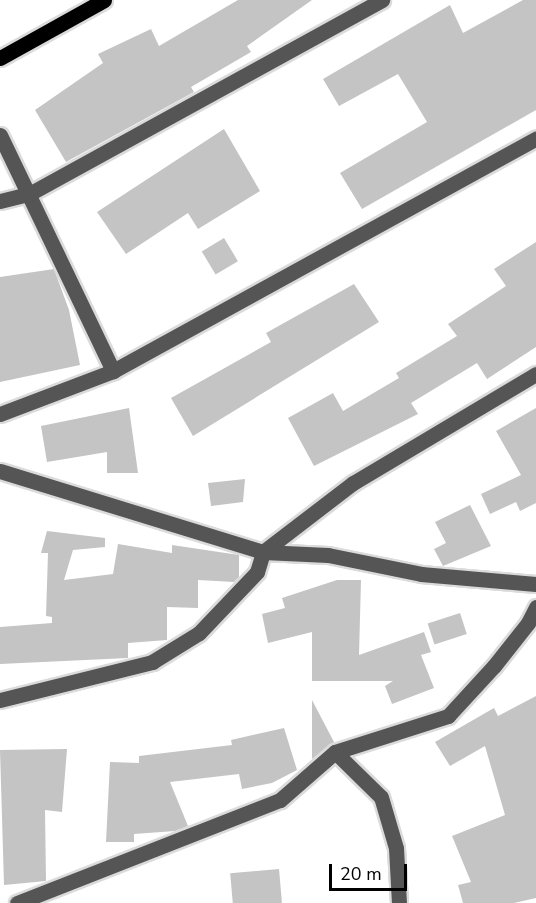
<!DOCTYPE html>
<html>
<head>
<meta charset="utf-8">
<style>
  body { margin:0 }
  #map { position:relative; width:536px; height:903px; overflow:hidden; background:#fff; font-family:"Nunito Sans",sans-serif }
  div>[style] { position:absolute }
  .building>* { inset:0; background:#c4c4c4; transform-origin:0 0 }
  .roads { filter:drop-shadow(2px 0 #dbdbdb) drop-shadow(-2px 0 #dbdbdb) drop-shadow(0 2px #dbdbdb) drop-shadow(0 -2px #dbdbdb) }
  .minor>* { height:15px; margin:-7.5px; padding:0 7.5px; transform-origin:7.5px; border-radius:7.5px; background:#555 }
  .major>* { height:15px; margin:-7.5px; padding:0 7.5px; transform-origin:7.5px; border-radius:7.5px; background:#000 }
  span { translate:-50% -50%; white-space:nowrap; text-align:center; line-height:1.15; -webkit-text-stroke:4.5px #fff; paint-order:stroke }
  .scale { position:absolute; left:329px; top:864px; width:78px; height:27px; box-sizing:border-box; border:3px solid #000; border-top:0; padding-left:8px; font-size:18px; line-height:21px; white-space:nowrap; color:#000; -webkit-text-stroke:4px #fff; paint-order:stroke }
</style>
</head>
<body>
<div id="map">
  <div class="building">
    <i style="clip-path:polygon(238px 0,312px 0,247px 46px,251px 52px,191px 87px,194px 92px,66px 162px,35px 110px,103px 63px,98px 54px,151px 29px,159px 46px)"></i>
    <i style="clip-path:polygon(523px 0,536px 0,536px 110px,362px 209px,340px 173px,427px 122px,398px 74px,339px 106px,323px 79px,450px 5px,463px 33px)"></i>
    <i style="clip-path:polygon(224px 129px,260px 191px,198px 229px,188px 213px,126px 254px,97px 212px)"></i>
    <i style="left:224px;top:238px;width:27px;height:26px;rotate:59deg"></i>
    <i style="clip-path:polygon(536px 242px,536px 347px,487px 379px,477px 363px,411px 403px,418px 414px,314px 466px,288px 418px,333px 393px,343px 411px,399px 378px,396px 373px,457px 336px,448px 324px,506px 286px,494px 269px)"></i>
    <i style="clip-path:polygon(54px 269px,69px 310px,80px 365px,0 382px,0 277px)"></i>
    <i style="clip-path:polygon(354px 284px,379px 322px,193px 436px,171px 398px,271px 342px,266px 333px)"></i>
    <i style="clip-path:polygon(129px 408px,138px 473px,107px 473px,107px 452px,47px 462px,41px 426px)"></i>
    <i style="clip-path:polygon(536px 408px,536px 503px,520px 511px,516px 502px,490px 514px,481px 494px,521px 475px,496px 431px)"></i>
    <i style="clip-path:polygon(245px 479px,243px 502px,211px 506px,208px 483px)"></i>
    <i style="clip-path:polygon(470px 505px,491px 546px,443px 566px,434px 549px,446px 543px,435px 522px)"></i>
    <i style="clip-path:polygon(47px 531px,105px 538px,105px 547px,73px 550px,64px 580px,113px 574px,118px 544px,172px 553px,172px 545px,239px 555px,239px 577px,234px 582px,198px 580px,198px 608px,167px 607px,167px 640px,128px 643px,128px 658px,0 664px,0 627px,52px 623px,52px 617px,46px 616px,48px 553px,41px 553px)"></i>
    <i style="clip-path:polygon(337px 580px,361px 580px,359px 655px,424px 632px,431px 652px,421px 655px,434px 688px,392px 704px,385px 686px,393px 681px,312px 681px,312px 632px,268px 643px,262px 614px,285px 608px,282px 598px)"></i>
    <i style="left:460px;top:613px;width:22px;height:34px;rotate:72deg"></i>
    <i style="clip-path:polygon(536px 696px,536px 898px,514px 903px,463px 903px,458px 885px,471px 882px,452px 836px,505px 815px,485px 746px,450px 766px,435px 742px,494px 708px,498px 716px)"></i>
    <i style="clip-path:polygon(312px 700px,334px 742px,312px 759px)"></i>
    <i style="clip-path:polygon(284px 728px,297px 770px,272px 783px,242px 789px,239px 774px,170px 782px,188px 826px,175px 831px,134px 834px,134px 842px,106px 842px,110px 762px,139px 763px,139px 756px,232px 745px,231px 740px)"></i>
    <i style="clip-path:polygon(67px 749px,62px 812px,45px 810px,46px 881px,4px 885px,0 750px)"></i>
    <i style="left:279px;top:869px;width:34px;height:49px;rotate:85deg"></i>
  </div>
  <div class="roads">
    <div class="minor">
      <i style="left:0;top:135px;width:262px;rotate:64.4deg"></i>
      <i style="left:0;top:201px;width:30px;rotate:-14deg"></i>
      <i style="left:29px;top:194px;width:403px;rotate:-28.8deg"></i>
      <i style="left:0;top:414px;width:121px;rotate:-20.8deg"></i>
      <i style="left:113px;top:371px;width:483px;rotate:-28.8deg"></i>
      <i style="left:0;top:471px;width:275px;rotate:17.1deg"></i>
      <i style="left:263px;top:552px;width:65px;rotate:2.6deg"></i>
      <i style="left:328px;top:555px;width:95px;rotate:11.5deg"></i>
      <i style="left:421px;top:574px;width:115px;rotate:5deg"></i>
      <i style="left:0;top:700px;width:157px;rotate:-14deg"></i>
      <i style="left:152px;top:662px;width:55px;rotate:-31.7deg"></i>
      <i style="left:199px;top:633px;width:84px;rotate:-46.4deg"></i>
      <i style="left:257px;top:572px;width:21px;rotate:-73deg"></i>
      <i style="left:263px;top:552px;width:113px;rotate:-37.5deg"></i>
      <i style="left:353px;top:483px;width:213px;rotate:-30.8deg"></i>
      <i style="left:335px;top:752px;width:64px;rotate:44.4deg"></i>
      <i style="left:381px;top:797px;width:53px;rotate:73.6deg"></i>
      <i style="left:396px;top:848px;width:55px;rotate:86.9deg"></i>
      <i style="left:17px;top:903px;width:282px;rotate:-21.4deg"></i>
      <i style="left:280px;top:800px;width:73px;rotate:-41.1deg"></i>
      <i style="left:335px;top:752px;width:119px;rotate:-17.7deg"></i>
      <i style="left:448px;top:716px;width:68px;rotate:-47.4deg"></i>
      <i style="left:494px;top:666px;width:55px;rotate:-51.7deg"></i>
      <i style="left:528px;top:623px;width:18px;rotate:-63deg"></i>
    </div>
    <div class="major">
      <i style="left:0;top:58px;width:119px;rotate:-29.1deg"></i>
    </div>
  </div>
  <div class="scale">20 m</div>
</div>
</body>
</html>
